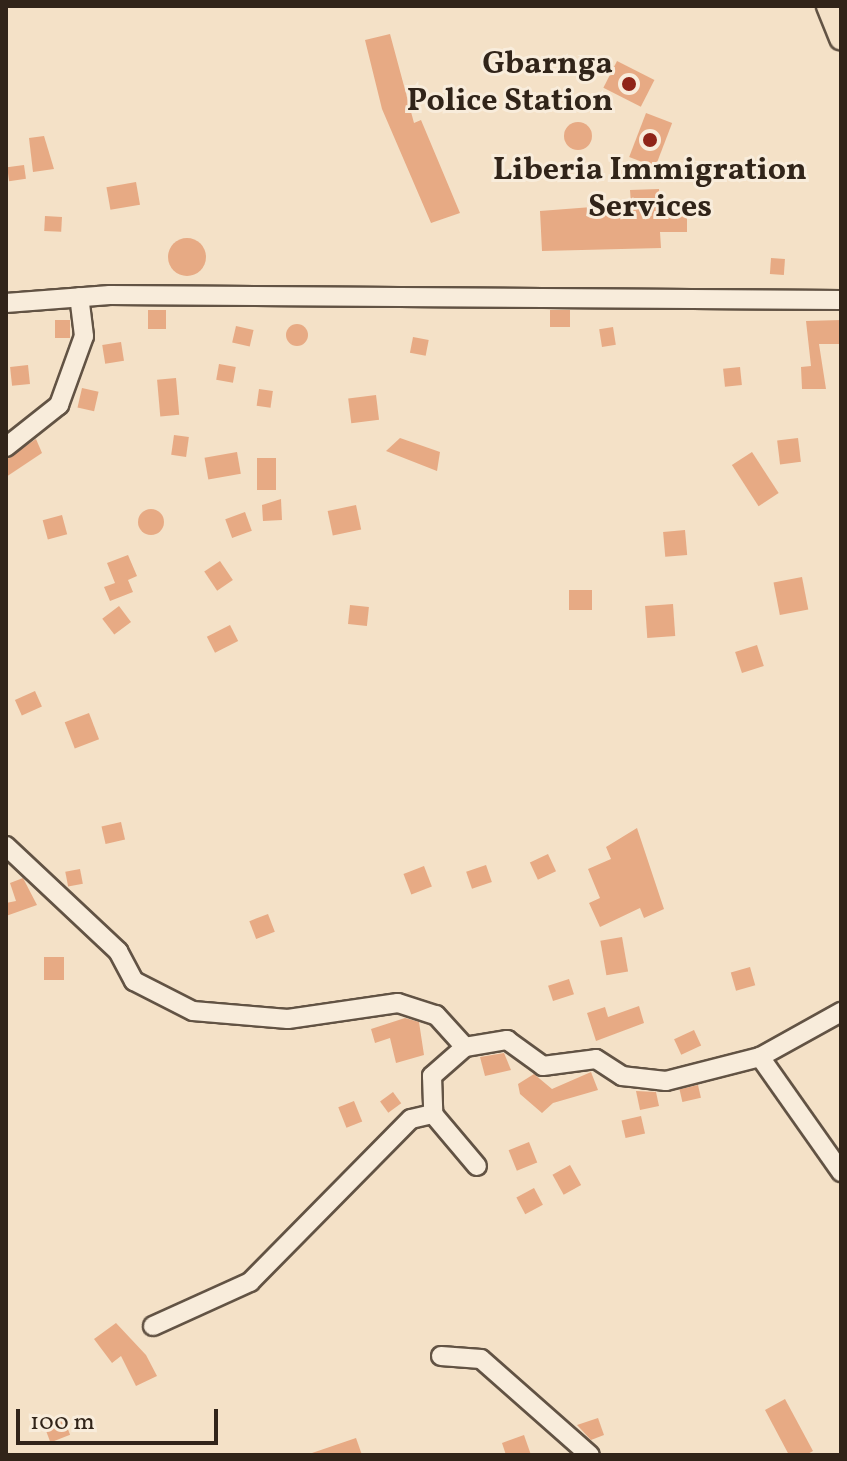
<!DOCTYPE html>
<html>
<head>
<meta charset="utf-8">
<style>
  body { margin:0 }
  #map { position:relative; width:847px; height:1461px; overflow:hidden; background:#f4e1c7; font-family:Vollkorn,serif }
  div>[style] { position:absolute }
  .building>* { inset:0; background:#e7aa84; transform-origin:0 0 }
  .round { border-radius:50% }
  .roads { filter:drop-shadow(2px 0 #625344) drop-shadow(-2px 0 #625344) drop-shadow(0 2px #625344) drop-shadow(0 -2px #625344) }
  .minor>* { height:18px; margin:-9px; padding:0 9px; transform-origin:9px; border-radius:9px; background:#f8ecdb }
  .major>* { height:22px; margin:-11px; padding:0 11px; transform-origin:11px; border-radius:11px; background:#f4e1c7 }
  .dots>* { width:22px; height:22px; translate:-50% -50%; box-sizing:border-box; border:4px solid #f8ecdb; border-radius:50% }
  span { translate:-50% -50%; white-space:nowrap; text-align:center; line-height:1.15; -webkit-text-stroke:6px #f8ecdb; paint-order:stroke }
  .poi-label { font-size:32px; color:#312419; font-weight:700 }
  .right { translate:-100% -50%; text-align:right }
  .frame { position:absolute; inset:0; border:8px solid #312419; pointer-events:none }
  .scale { position:absolute; left:16px; top:1409px; width:202px; height:36px; box-sizing:border-box; border:4px solid #312419; border-top:0; padding-left:10px; font-size:24px; line-height:28px; white-space:nowrap; color:#312419; -webkit-text-stroke:6px #f8ecdb; paint-order:stroke }
</style>
</head>
<body>
<div id="map">
  <div class="building">
    <i style="clip-path:polygon(390px 34px,414px 123px,421px 120px,460px 213px,431px 223px,382px 109px,365px 40px)"></i>
    <i style="left:617px;top:61px;width:42px;height:30px;rotate:27deg"></i>
    <i style="left:646px;top:113px;width:28px;height:47px;rotate:21deg"></i>
    <i class="round" style="left:564px;top:122px;width:28px;height:28px"></i>
    <i style="clip-path:polygon(44px 136px,54px 169px,33px 172px,29px 138px)"></i>
    <i style="left:24px;top:165px;width:14px;height:17px;rotate:82deg"></i>
    <i style="left:136px;top:182px;width:23px;height:30px;rotate:80deg"></i>
    <i style="clip-path:polygon(659px 189px,660px 216px,687px 215px,687px 232px,660px 232px,661px 248px,542px 251px,540px 211px,631px 204px,630px 190px)"></i>
    <i style="left:45px;top:216px;width:17px;height:15px;rotate:3deg"></i>
    <i class="round" style="left:168px;top:238px;width:38px;height:38px"></i>
    <i style="left:771px;top:258px;width:14px;height:16px;rotate:4deg"></i>
    <i style="left:148px;top:310px;width:18px;height:19px"></i>
    <i style="left:550px;top:310px;width:20px;height:17px"></i>
    <i style="left:55px;top:320px;width:15px;height:18px"></i>
    <i style="clip-path:polygon(841px 320px,841px 344px,819px 344px,826px 389px,802px 389px,801px 367px,811px 366px,806px 321px)"></i>
    <i class="round" style="left:286px;top:324px;width:22px;height:22px"></i>
    <i style="left:236px;top:326px;width:18px;height:17px;rotate:13deg"></i>
    <i style="left:613px;top:327px;width:18px;height:14px;rotate:81deg"></i>
    <i style="left:413px;top:337px;width:16px;height:16px;rotate:11deg"></i>
    <i style="left:121px;top:342px;width:19px;height:19px;rotate:81deg"></i>
    <i style="left:219px;top:364px;width:17px;height:16px;rotate:10deg"></i>
    <i style="left:28px;top:365px;width:19px;height:18px;rotate:84deg"></i>
    <i style="left:740px;top:367px;width:18px;height:17px;rotate:84deg"></i>
    <i style="left:176px;top:378px;width:37px;height:19px;rotate:85deg"></i>
    <i style="left:82px;top:388px;width:17px;height:20px;rotate:13deg"></i>
    <i style="left:259px;top:389px;width:14px;height:17px;rotate:8deg"></i>
    <i style="left:376px;top:395px;width:25px;height:28px;rotate:83deg"></i>
    <i style="left:174px;top:435px;width:15px;height:20px;rotate:8deg"></i>
    <i style="clip-path:polygon(400px 438px,440px 452px,437px 471px,386px 451px)"></i>
    <i style="left:798px;top:438px;width:24px;height:21px;rotate:83deg"></i>
    <i style="clip-path:polygon(36px 439px,42px 453px,6px 477px,6px 459px)"></i>
    <i style="left:237px;top:452px;width:22px;height:33px;rotate:80deg"></i>
    <i style="left:752px;top:452px;width:49px;height:24px;rotate:57deg"></i>
    <i style="left:257px;top:458px;width:19px;height:32px"></i>
    <i style="clip-path:polygon(281px 499px,282px 520px,263px 521px,262px 505px)"></i>
    <i style="left:356px;top:505px;width:25px;height:29px;rotate:78deg"></i>
    <i class="round" style="left:138px;top:509px;width:26px;height:26px"></i>
    <i style="left:245px;top:512px;width:20px;height:21px;rotate:70deg"></i>
    <i style="left:62px;top:515px;width:20px;height:20px;rotate:75deg"></i>
    <i style="left:685px;top:530px;width:25px;height:22px;rotate:85deg"></i>
    <i style="clip-path:polygon(128px 555px,137px 576px,128px 580px,133px 592px,110px 601px,104px 587px,115px 583px,107px 563px)"></i>
    <i style="left:220px;top:561px;width:23px;height:19px;rotate:56deg"></i>
    <i style="left:802px;top:577px;width:33px;height:29px;rotate:79deg"></i>
    <i style="left:569px;top:590px;width:23px;height:20px"></i>
    <i style="left:673px;top:604px;width:32px;height:28px;rotate:86deg"></i>
    <i style="left:350px;top:605px;width:19px;height:19px;rotate:6deg"></i>
    <i style="left:119px;top:606px;width:20px;height:21px;rotate:53deg"></i>
    <i style="left:230px;top:625px;width:18px;height:26px;rotate:63deg"></i>
    <i style="left:757px;top:645px;width:22px;height:23px;rotate:72deg"></i>
    <i style="left:35px;top:691px;width:17px;height:22px;rotate:66deg"></i>
    <i style="left:89px;top:713px;width:28px;height:26px;rotate:69deg"></i>
    <i style="left:121px;top:822px;width:18px;height:20px;rotate:77deg"></i>
    <i style="clip-path:polygon(637px 828px,664px 909px,644px 918px,640px 908px,600px 927px,589px 903px,600px 898px,588px 869px,611px 859px,606px 847px)"></i>
    <i style="left:548px;top:854px;width:19px;height:20px;rotate:65deg"></i>
    <i style="left:486px;top:865px;width:18px;height:21px;rotate:71deg"></i>
    <i style="left:424px;top:866px;width:22px;height:22px;rotate:69deg"></i>
    <i style="left:80px;top:869px;width:15px;height:15px;rotate:79deg"></i>
    <i style="clip-path:polygon(23px 878px,37px 905px,6px 916px,6px 903px,16px 901px,10px 883px)"></i>
    <i style="left:268px;top:914px;width:19px;height:20px;rotate:69deg"></i>
    <i style="left:622px;top:937px;width:35px;height:22px;rotate:80deg"></i>
    <i style="left:44px;top:957px;width:20px;height:23px"></i>
    <i style="left:750px;top:967px;width:19px;height:20px;rotate:74deg"></i>
    <i style="left:569px;top:979px;width:16px;height:22px;rotate:72deg"></i>
    <i style="clip-path:polygon(639px 1006px,644px 1023px,596px 1041px,587px 1013px,605px 1007px,608px 1017px)"></i>
    <i style="clip-path:polygon(405px 1018px,419px 1022px,424px 1055px,396px 1063px,390px 1038px,375px 1043px,371px 1029px)"></i>
    <i style="left:694px;top:1030px;width:17px;height:22px;rotate:65deg"></i>
    <i style="clip-path:polygon(504px 1053px,511px 1070px,485px 1076px,480px 1057px)"></i>
    <i style="clip-path:polygon(591px 1072px,598px 1090px,553px 1103px,542px 1113px,520px 1094px,518px 1084px,534px 1074px,552px 1089px)"></i>
    <i style="left:698px;top:1085px;width:13px;height:19px;rotate:77deg"></i>
    <i style="clip-path:polygon(636px 1091px,656px 1092px,659px 1106px,640px 1110px)"></i>
    <i style="left:393px;top:1092px;width:14px;height:16px;rotate:54deg"></i>
    <i style="left:354px;top:1101px;width:22px;height:17px;rotate:68deg"></i>
    <i style="left:641px;top:1116px;width:18px;height:20px;rotate:77deg"></i>
    <i style="left:529px;top:1142px;width:22px;height:22px;rotate:68deg"></i>
    <i style="left:570px;top:1165px;width:23px;height:20px;rotate:61deg"></i>
    <i style="left:534px;top:1188px;width:19px;height:20px;rotate:62deg"></i>
    <i style="clip-path:polygon(116px 1323px,146px 1355px,157px 1376px,136px 1386px,121px 1356px,112px 1363px,94px 1339px)"></i>
    <i style="clip-path:polygon(785px 1399px,813px 1451px,806px 1455px,789px 1455px,765px 1410px)"></i>
    <i style="clip-path:polygon(598px 1418px,604px 1435px,591px 1440px,577px 1425px)"></i>
    <i style="left:64px;top:1419px;width:17px;height:21px;rotate:69deg"></i>
    <i style="clip-path:polygon(524px 1435px,531px 1455px,506px 1455px,502px 1443px)"></i>
    <i style="clip-path:polygon(356px 1438px,362px 1455px,312px 1455px,312px 1453px)"></i>
  </div>
  <div class="roads">
    <div class="minor">
      <i style="left:6px;top:303px;width:104px;rotate:-4.4deg"></i>
      <i style="left:110px;top:295px;width:731px;rotate:0.39deg"></i>
      <i style="left:6px;top:447px;width:68px;rotate:-38.4deg"></i>
      <i style="left:59px;top:405px;width:73px;rotate:-70.1deg"></i>
      <i style="left:84px;top:336px;width:39px;rotate:-97deg"></i>
      <i style="left:6px;top:846px;width:154px;rotate:43.2deg"></i>
      <i style="left:118px;top:951px;width:34px;rotate:62deg"></i>
      <i style="left:134px;top:981px;width:66px;rotate:27deg"></i>
      <i style="left:193px;top:1011px;width:95px;rotate:4.8deg"></i>
      <i style="left:288px;top:1019px;width:111px;rotate:-8.3deg"></i>
      <i style="left:398px;top:1003px;width:40px;rotate:18deg"></i>
      <i style="left:436px;top:1015px;width:43px;rotate:47.8deg"></i>
      <i style="left:465px;top:1047px;width:43px;rotate:-9.5deg"></i>
      <i style="left:507px;top:1040px;width:44px;rotate:35.8deg"></i>
      <i style="left:543px;top:1066px;width:53px;rotate:-7.5deg"></i>
      <i style="left:596px;top:1059px;width:31px;rotate:33deg"></i>
      <i style="left:622px;top:1076px;width:44px;rotate:6.5deg"></i>
      <i style="left:666px;top:1081px;width:97px;rotate:-14.3deg"></i>
      <i style="left:760px;top:1057px;width:93px;rotate:-29.1deg"></i>
      <i style="left:465px;top:1047px;width:44px;rotate:138.7deg"></i>
      <i style="left:432px;top:1076px;width:38px;rotate:88deg"></i>
      <i style="left:433px;top:1114px;width:68px;rotate:49.8deg"></i>
      <i style="left:760px;top:1057px;width:141px;rotate:54.8deg"></i>
      <i style="left:153px;top:1326px;width:107px;rotate:-24.4deg"></i>
      <i style="left:250px;top:1282px;width:229px;rotate:-45.4deg"></i>
      <i style="left:411px;top:1119px;width:23px;rotate:-13deg"></i>
      <i style="left:441px;top:1356px;width:40px;rotate:4.3deg"></i>
      <i style="left:481px;top:1359px;width:145px;rotate:41.4deg"></i>
    </div>
    <div class="major">
      <i style="left:828px;top:6px;width:35px;rotate:68deg"></i>
    </div>
  </div>
  <div class="dots">
    <i style="left:629px;top:84px;background:#8f2418"></i>
    <i style="left:650px;top:140px;background:#8f2418"></i>
  </div>
  <div class="poi-label">
    <span class="right" style="left:613px;top:84px">Gbarnga<br>Police Station</span>
    <span style="left:650px;top:190px">Liberia Immigration<br>Services</span>
  </div>
  <div class="frame"></div>
  <div class="scale">100 m</div>
</div>
</body>
</html>
